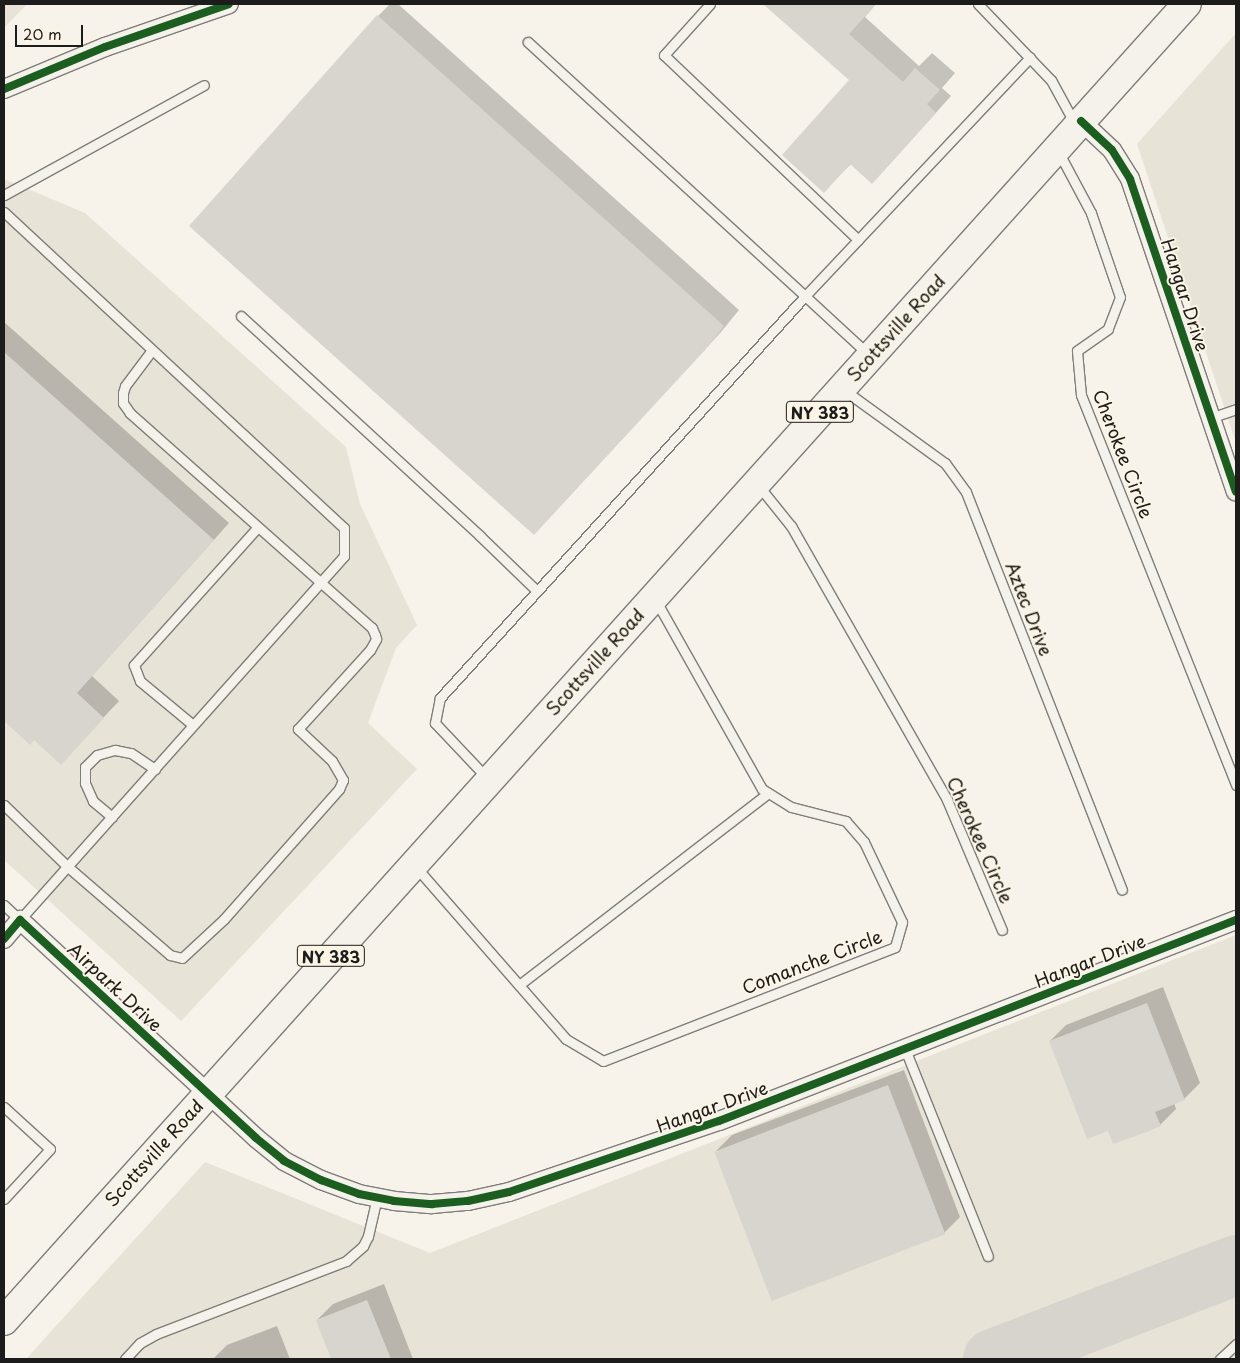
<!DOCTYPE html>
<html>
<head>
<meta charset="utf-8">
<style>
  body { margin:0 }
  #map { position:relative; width:1240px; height:1363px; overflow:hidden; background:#f7f3ea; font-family:"Playpen Sans",sans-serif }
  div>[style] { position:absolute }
  .built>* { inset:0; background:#e8e3d7 }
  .green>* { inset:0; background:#e8e2d7 }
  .shadow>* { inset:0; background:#0003 }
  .taxiway>* { height:60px; margin:-30px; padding:0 30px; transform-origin:30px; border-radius:30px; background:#d6d4cc }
  .building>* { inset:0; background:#d8d5cf; transform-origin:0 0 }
  .roads { filter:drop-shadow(1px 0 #7f7d79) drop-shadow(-1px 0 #7f7d79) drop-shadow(0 1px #7f7d79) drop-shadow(0 -1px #7f7d79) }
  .lane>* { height:9px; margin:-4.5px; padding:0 4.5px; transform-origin:4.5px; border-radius:4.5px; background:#f5f2ec }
  .street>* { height:18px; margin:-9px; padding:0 9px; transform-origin:9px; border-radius:9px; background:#f5f2ec }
  .primary>* { height:28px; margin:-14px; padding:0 14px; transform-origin:14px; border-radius:14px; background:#f5f2ec }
  .cycleway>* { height:8px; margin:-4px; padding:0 4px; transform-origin:4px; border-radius:4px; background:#1b5e20 }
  span { translate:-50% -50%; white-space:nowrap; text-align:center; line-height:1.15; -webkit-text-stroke:4px #fcf5e5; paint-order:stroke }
  .shield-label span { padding:1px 4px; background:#fcf5e5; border:1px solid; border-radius:4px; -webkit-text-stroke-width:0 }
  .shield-label { font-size:16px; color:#1c1c1c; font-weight:700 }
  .street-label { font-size:18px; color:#1c1c1c }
  .frame { position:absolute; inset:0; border:5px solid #1c1c1c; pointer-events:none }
  .scale { position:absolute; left:15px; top:25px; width:68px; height:22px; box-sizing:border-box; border:2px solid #1c1c1c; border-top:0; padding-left:6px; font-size:15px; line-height:18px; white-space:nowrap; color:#1c1c1c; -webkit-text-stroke:4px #fcf5e5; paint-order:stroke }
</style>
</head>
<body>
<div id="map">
  <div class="built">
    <i style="clip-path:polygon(1236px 33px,1236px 443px,1137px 144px)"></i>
    <i style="clip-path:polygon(4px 179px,85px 213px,346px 447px,360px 504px,417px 625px,396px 648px,368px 723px,417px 769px,181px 1021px,4px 860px)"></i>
    <i style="clip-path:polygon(1236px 935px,1236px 1359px,26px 1359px,205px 1162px,430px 1253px)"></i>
  </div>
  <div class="green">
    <i style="clip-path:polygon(4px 4px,27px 4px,4px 28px)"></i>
  </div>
  <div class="shadow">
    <i style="clip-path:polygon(390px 4px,398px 4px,739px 310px,721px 332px,550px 517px,378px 16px)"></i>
    <i style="clip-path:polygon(765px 4px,876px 4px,865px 17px,919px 66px,932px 53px,955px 73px,942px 88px,951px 96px,888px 166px,851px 164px,824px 191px,850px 80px)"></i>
    <i style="clip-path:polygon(4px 322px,229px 523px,92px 676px,119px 701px,61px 763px,35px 739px,30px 743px,4px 720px)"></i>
    <i style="clip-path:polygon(1163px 987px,1200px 1083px,1184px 1099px,1174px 1103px,1176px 1109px,1160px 1125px,1109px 1129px,1050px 1041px,1066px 1025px)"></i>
    <i style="clip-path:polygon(904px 1070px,960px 1217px,944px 1233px,716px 1151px,732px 1135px)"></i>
    <i style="clip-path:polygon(384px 1284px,413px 1359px,332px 1359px,317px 1320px,333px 1304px)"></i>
    <i style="clip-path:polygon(277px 1326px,290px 1359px,213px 1359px,227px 1345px)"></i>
  </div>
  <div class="taxiway">
    <i style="left:993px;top:1359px;width:261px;rotate:-21.1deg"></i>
  </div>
  <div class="building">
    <i style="clip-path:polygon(763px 4px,876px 4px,849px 34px,903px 82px,915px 68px,940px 90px,927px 104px,936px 113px,872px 184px,850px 164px,824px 193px,782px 155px,849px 80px)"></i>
    <i style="clip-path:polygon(377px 15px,724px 326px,705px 350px,534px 535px,189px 226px)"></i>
    <i style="clip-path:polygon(4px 352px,214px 540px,77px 693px,104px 718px,61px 765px,34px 740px,30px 745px,4px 721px)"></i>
    <i style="clip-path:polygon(1147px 1003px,1185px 1100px,1155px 1112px,1161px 1126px,1144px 1133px,1113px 1144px,1108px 1131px,1087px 1139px,1049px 1041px)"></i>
    <i style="left:888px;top:1085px;width:160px;height:186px;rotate:69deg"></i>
    <i style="clip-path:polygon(367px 1300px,391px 1359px,331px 1359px,316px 1320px)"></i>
  </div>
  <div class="roads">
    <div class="lane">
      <i style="left:710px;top:4px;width:69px;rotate:132deg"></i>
      <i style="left:664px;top:55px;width:268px;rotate:43.6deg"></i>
      <i style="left:978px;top:4px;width:105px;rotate:46.2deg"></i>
      <i style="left:1051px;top:80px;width:50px;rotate:61.4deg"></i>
      <i style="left:1059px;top:153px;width:68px;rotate:61.9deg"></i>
      <i style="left:1091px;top:213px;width:89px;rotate:71deg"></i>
      <i style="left:1120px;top:297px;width:34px;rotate:111deg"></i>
      <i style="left:1108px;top:329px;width:38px;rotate:145deg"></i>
      <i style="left:1077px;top:351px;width:44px;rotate:84.8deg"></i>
      <i style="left:1081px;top:395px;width:420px;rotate:68.3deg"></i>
      <i style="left:4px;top:195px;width:228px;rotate:-28.8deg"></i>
      <i style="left:4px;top:212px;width:464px;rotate:42.9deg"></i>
      <i style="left:344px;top:528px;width:28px;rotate:90deg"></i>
      <i style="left:344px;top:556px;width:487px;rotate:131.7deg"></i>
      <i style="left:20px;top:920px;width:22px;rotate:-137deg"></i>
      <i style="left:241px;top:316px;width:325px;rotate:42.6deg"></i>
      <i style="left:480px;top:536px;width:79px;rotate:44deg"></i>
      <i style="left:869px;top:355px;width:87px;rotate:-137.3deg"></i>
      <i style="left:805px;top:296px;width:328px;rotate:-46.7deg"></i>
      <i style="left:844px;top:390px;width:125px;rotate:35.9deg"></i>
      <i style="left:945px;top:463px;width:36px;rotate:54deg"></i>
      <i style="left:966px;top:492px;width:427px;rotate:68.6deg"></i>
      <i style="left:1210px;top:418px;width:28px;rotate:-19deg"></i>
      <i style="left:758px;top:485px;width:53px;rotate:51.2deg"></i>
      <i style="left:791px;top:526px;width:315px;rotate:60.3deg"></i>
      <i style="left:947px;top:800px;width:141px;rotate:67.1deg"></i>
      <i style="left:193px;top:725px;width:69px;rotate:-140.3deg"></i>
      <i style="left:140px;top:681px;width:17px;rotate:-111deg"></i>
      <i style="left:134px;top:665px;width:184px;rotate:-48.1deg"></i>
      <i style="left:487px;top:778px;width:76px;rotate:-133.4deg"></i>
      <i style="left:435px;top:723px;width:25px;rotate:-79deg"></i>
      <i style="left:440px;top:698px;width:543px;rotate:-47.76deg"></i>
      <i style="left:805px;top:296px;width:376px;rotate:-137.5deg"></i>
      <i style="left:4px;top:805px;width:89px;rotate:44.1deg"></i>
      <i style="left:68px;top:867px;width:135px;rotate:40.8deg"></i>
      <i style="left:170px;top:955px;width:12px;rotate:14deg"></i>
      <i style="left:182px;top:958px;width:57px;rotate:-42.9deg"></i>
      <i style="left:224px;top:919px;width:174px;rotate:-48.5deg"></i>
      <i style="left:339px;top:789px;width:10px;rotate:-66deg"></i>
      <i style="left:343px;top:780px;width:22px;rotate:-120deg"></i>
      <i style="left:332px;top:761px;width:47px;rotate:-136.7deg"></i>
      <i style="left:298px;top:729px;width:107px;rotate:-47.7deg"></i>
      <i style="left:370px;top:650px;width:13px;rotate:-61deg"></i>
      <i style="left:376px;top:639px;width:4px;rotate:-104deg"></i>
      <i style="left:375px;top:635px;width:8px;rotate:-113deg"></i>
      <i style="left:372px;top:628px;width:324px;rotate:-138.4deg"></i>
      <i style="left:130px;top:413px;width:12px;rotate:-125deg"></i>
      <i style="left:123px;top:403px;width:10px;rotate:-90deg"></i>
      <i style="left:123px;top:393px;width:7px;rotate:-74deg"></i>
      <i style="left:125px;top:386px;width:45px;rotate:-53.1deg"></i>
      <i style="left:112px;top:817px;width:25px;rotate:-140deg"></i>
      <i style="left:93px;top:801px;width:20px;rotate:-114deg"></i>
      <i style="left:85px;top:783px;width:16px;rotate:-90deg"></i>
      <i style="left:85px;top:767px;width:17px;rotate:-45deg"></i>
      <i style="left:97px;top:755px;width:19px;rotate:-16deg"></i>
      <i style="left:115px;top:750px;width:16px;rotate:11deg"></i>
      <i style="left:131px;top:753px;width:29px;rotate:34deg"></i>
      <i style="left:415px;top:866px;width:230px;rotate:48.9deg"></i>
      <i style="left:566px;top:1039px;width:43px;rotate:30.7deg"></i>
      <i style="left:603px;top:1061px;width:313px;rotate:-21.3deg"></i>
      <i style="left:895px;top:947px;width:26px;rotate:-74deg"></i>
      <i style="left:902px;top:922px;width:89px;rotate:-115.4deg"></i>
      <i style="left:864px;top:842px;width:28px;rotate:-131deg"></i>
      <i style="left:846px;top:821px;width:57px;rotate:-165.7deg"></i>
      <i style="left:791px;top:807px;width:34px;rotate:-148deg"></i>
      <i style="left:762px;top:789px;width:216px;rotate:-119.4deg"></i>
      <i style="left:519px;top:985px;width:314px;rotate:-37.6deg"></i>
      <i style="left:905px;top:1049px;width:223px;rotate:68.2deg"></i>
      <i style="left:4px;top:1107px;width:62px;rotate:42.4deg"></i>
      <i style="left:50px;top:1149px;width:68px;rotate:132.6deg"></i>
      <i style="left:125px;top:1359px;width:22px;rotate:-47deg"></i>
      <i style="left:140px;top:1343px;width:18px;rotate:-29deg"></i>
      <i style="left:156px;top:1334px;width:204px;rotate:-21deg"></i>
      <i style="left:346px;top:1261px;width:23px;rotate:-41deg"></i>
      <i style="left:363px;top:1246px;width:11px;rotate:-63deg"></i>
      <i style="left:368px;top:1236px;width:39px;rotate:-77deg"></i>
      <i style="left:1220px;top:1359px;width:22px;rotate:-43deg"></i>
    </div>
    <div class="street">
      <i style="left:4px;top:89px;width:109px;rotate:-22.6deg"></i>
      <i style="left:105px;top:47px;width:131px;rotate:-19.1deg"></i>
      <i style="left:1081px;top:121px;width:42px;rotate:43.1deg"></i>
      <i style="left:1112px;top:150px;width:34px;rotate:58deg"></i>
      <i style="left:1130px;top:179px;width:330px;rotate:71.3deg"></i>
      <i style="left:4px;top:939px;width:25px;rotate:-50deg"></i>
      <i style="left:20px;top:920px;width:321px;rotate:42.7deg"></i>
      <i style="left:256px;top:1138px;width:36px;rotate:39deg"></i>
      <i style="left:284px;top:1161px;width:42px;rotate:27.2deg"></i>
      <i style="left:321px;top:1180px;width:40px;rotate:20.2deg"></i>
      <i style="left:359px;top:1194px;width:36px;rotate:11deg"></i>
      <i style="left:394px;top:1201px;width:38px;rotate:5deg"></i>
      <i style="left:432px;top:1204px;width:36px;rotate:-5deg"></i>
      <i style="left:468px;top:1201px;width:42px;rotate:-12.4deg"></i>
      <i style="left:509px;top:1192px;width:222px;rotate:-18.7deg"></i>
      <i style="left:719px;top:1121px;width:555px;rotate:-21.25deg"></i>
    </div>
    <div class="primary">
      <i style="left:4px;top:1321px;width:1770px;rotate:-48.07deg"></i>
    </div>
  </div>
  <div class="cycleway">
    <i style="left:4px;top:89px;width:109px;rotate:-22.6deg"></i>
    <i style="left:105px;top:47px;width:131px;rotate:-19.1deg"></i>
    <i style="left:1081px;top:121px;width:42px;rotate:43.1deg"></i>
    <i style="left:1112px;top:150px;width:34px;rotate:58deg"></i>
    <i style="left:1130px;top:179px;width:330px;rotate:71.3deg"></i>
    <i style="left:4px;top:939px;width:25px;rotate:-50deg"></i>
    <i style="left:20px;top:920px;width:321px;rotate:42.7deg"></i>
    <i style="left:256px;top:1138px;width:36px;rotate:39deg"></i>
    <i style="left:284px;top:1161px;width:42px;rotate:27.2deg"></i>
    <i style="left:321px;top:1180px;width:40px;rotate:20.2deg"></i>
    <i style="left:359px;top:1194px;width:36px;rotate:11deg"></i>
    <i style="left:394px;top:1201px;width:38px;rotate:5deg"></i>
    <i style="left:432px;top:1204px;width:36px;rotate:-5deg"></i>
    <i style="left:468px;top:1201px;width:42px;rotate:-12.4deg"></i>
    <i style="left:509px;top:1192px;width:222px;rotate:-18.7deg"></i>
    <i style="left:719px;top:1121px;width:555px;rotate:-21.25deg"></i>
  </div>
  <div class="shield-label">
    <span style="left:820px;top:412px">NY 383</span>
    <span style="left:331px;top:956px">NY 383</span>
  </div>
  <div class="street-label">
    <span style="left:1185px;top:295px;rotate:72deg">Hangar Drive</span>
    <span style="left:896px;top:328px;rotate:-48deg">Scottsville Road</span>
    <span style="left:1123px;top:454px;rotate:69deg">Cherokee Circle</span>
    <span style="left:1029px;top:609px;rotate:69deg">Aztec Drive</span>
    <span style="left:595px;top:662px;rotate:-48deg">Scottsville Road</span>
    <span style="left:980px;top:840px;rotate:66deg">Cherokee Circle</span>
    <span style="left:1090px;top:961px;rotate:-21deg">Hangar Drive</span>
    <span style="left:812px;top:962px;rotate:-21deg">Comanche Circle</span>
    <span style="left:115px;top:987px;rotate:43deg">Airpark Drive</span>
    <span style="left:712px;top:1107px;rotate:-20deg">Hangar Drive</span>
    <span style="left:154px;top:1153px;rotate:-48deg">Scottsville Road</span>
  </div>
  <div class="frame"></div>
  <div class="scale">20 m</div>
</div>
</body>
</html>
